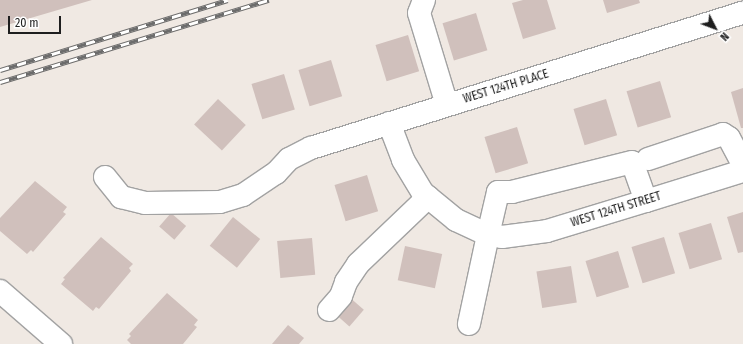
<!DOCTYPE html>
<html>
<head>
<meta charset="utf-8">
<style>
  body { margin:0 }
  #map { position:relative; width:743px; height:344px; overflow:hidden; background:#f0e9e3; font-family:"Fira Sans Condensed",sans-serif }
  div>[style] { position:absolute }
  .building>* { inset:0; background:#d0c0bc; transform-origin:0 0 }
  .roads { filter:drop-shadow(1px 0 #a2a2a2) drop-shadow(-1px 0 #a2a2a2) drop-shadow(0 1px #a2a2a2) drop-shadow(0 -1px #a2a2a2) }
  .minor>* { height:22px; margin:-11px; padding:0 11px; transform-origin:11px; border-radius:11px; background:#fff }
  .rail>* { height:4.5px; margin-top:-2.25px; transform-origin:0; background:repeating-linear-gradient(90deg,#fff 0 9px,#6c6c6c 0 18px); box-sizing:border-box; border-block:1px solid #6c6c6c }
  span { translate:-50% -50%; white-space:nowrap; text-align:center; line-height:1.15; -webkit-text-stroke:3px #fff; paint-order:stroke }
  .street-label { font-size:12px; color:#1e1e1e }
  .north { position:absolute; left:695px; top:8px; width:40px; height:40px; -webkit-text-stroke:3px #fff; paint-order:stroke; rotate:132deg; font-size:11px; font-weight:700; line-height:16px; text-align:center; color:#1e1e1e }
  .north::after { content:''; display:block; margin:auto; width:14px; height:18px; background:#1e1e1e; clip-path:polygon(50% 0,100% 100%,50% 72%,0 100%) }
  .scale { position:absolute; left:8px; top:16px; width:53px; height:18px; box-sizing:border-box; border:2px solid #1e1e1e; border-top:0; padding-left:5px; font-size:12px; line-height:14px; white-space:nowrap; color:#1e1e1e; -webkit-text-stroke:3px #fff; paint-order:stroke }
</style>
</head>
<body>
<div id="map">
  <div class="building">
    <i style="clip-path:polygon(0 0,92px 0,0 27px)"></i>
    <i style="clip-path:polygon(523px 0,547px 0,556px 29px,523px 39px,512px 3px)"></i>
    <i style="clip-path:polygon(603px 0,639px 0,640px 3px,607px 13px)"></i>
    <i style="left:476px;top:13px;width:39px;height:35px;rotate:73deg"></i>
    <i style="left:408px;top:35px;width:38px;height:34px;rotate:73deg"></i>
    <i style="left:331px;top:60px;width:38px;height:34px;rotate:73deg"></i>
    <i style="left:284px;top:74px;width:37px;height:34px;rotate:73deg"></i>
    <i style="left:660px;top:81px;width:38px;height:35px;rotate:73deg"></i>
    <i style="clip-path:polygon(743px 88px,743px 128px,741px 128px,731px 92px)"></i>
    <i style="left:218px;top:99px;width:38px;height:35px;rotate:43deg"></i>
    <i style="left:606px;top:99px;width:38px;height:34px;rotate:73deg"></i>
    <i style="left:517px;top:127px;width:38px;height:34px;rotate:73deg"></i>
    <i style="left:367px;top:175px;width:38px;height:34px;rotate:73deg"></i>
    <i style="clip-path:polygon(35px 181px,67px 207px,63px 212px,66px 214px,33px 252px,31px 250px,27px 254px,0 231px,0 218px)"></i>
    <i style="clip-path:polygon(743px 212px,743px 252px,738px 253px,727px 217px)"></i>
    <i style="left:171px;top:213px;width:20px;height:18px;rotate:41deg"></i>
    <i style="left:233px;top:217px;width:35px;height:37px;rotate:39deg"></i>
    <i style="left:711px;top:223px;width:38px;height:34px;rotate:73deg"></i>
    <i style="clip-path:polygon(101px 237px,133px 264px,129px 268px,131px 271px,99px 309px,96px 307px,93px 311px,61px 284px,65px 279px,63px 278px)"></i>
    <i style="left:664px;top:237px;width:38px;height:34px;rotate:73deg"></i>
    <i style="left:312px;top:238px;width:37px;height:35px;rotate:85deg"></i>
    <i style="left:405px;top:246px;width:38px;height:35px;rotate:12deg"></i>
    <i style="left:618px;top:251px;width:38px;height:34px;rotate:73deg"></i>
    <i style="left:571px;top:266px;width:37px;height:35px;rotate:81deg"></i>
    <i style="clip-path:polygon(167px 293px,198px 320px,194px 325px,197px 327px,183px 344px,131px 344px,127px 340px,131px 336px,129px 334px)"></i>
    <i style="left:348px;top:296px;width:21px;height:22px;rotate:41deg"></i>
    <i style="clip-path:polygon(288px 325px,304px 338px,299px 344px,272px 344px)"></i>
  </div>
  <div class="roads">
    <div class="minor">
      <i style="left:424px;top:0;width:14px;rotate:111deg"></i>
      <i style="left:419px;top:13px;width:96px;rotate:73.1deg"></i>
      <i style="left:389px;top:123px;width:40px;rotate:69deg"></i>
      <i style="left:403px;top:160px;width:39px;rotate:59deg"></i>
      <i style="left:423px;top:193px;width:43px;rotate:39.3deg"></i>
      <i style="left:456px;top:220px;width:35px;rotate:25deg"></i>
      <i style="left:488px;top:235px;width:91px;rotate:102.1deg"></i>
      <i style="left:648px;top:159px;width:79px;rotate:-18.4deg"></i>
      <i style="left:723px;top:134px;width:7px;rotate:34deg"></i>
      <i style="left:729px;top:138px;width:30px;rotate:62deg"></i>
      <i style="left:105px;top:177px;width:26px;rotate:51deg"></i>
      <i style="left:121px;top:197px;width:25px;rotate:14deg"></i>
      <i style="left:145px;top:203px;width:75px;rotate:-0.8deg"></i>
      <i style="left:220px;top:202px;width:24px;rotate:-17deg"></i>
      <i style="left:243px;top:195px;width:40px;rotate:-34deg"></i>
      <i style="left:276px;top:173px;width:19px;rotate:-47deg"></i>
      <i style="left:289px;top:159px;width:25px;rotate:-27deg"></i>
      <i style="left:311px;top:148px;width:453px;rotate:-17.4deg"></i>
      <i style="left:646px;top:201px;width:41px;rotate:-109.7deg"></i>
      <i style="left:632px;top:162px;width:124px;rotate:166deg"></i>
      <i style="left:512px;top:192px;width:14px;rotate:180deg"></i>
      <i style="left:498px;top:192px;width:44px;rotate:103.1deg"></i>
      <i style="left:488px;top:235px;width:14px;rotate:8deg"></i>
      <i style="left:502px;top:237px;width:45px;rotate:-7.6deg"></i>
      <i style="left:547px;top:231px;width:103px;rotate:-16.9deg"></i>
      <i style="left:646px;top:201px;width:102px;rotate:-17.2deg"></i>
      <i style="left:0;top:291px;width:81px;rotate:41deg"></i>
      <i style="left:329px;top:310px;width:18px;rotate:-49deg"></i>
      <i style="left:341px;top:296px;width:15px;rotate:-70deg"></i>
      <i style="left:346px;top:282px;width:22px;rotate:-56deg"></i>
      <i style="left:358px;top:264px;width:97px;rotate:-43.7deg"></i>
    </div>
  </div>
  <div class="rail">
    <i style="left:0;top:70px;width:238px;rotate:-17.1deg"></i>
    <i style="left:0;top:82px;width:281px;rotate:-17deg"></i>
  </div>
  <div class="street-label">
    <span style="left:506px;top:87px;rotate:-17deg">WEST 124TH PLACE</span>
    <span style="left:616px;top:210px;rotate:-17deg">WEST 124TH STREET</span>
  </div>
  <div class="north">N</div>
  <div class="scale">20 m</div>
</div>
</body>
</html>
